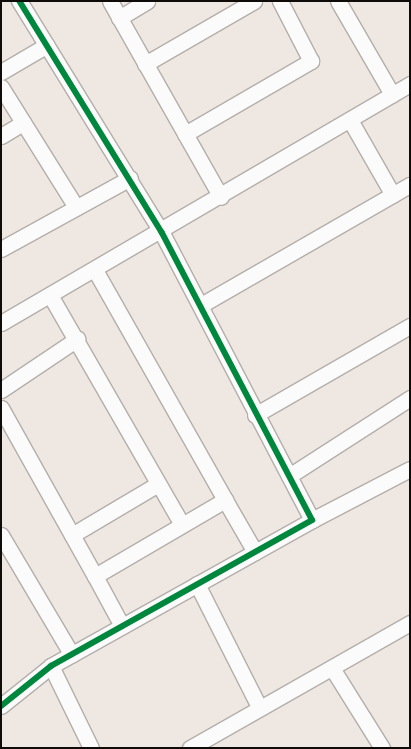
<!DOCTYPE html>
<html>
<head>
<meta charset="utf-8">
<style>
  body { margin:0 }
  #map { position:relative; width:411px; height:749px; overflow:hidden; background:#eee7e2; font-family:"PT Sans Narrow",sans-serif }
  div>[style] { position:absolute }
  .roads { filter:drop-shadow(1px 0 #b3aeaa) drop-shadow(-1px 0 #b3aeaa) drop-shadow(0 1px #b3aeaa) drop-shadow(0 -1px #b3aeaa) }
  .minor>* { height:15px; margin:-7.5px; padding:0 7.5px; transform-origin:7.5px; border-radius:7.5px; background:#fcfbfb }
  .cycleway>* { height:6px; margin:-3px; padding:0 3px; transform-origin:3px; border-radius:3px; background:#00873e }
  span { translate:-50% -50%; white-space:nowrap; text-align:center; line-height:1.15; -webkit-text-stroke:4px #fef4ee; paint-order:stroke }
  .frame { position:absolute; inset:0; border:2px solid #0f0b09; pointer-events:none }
</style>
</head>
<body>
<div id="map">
  <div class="roads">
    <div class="minor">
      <i style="left:110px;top:1px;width:225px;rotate:60.5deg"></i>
      <i style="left:338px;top:1px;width:108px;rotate:59.9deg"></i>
      <i style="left:119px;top:18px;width:33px;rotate:-31deg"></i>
      <i style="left:145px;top:64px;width:126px;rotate:-30deg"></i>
      <i style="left:1px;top:72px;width:53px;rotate:-30.4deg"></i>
      <i style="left:1px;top:87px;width:142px;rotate:58deg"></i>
      <i style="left:350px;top:120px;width:86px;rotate:60.2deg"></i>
      <i style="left:185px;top:134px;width:146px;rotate:-30.1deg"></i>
      <i style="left:311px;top:61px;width:68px;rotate:-117.3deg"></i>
      <i style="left:1px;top:136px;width:26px;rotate:-31deg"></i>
      <i style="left:1px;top:249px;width:147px;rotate:-28.8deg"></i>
      <i style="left:95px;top:270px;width:264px;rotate:60.5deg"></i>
      <i style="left:50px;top:295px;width:265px;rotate:60.1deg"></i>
      <i style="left:201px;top:305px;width:241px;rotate:-29.9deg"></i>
      <i style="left:1px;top:323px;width:474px;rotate:-30.3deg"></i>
      <i style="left:1px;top:390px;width:92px;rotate:-33.9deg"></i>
      <i style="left:1px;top:408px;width:193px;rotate:60.8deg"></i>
      <i style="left:255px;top:415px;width:179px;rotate:-29.9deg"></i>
      <i style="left:289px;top:476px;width:144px;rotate:-32.8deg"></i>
      <i style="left:312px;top:520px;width:110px;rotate:-27.5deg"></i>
      <i style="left:1px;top:535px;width:139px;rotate:59.4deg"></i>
      <i style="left:72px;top:535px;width:100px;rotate:-30.7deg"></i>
      <i style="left:197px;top:584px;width:136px;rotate:63.2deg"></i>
      <i style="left:122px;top:626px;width:57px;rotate:-118.4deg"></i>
      <i style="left:95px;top:576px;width:151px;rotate:-30.3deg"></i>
      <i style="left:225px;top:500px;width:60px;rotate:60deg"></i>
      <i style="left:51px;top:666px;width:91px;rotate:64deg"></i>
      <i style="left:332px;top:668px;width:94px;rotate:58deg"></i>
      <i style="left:1px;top:706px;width:64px;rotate:-38.7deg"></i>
      <i style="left:51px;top:666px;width:299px;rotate:-29.2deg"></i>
      <i style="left:312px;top:520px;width:324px;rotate:-117.6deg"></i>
      <i style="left:162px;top:233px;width:273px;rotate:-121.6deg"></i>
      <i style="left:190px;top:748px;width:253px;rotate:-29.6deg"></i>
    </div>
  </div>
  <div class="cycleway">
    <i style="left:1px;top:706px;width:64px;rotate:-38.7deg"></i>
    <i style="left:51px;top:666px;width:299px;rotate:-29.2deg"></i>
    <i style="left:312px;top:520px;width:324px;rotate:-117.6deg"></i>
    <i style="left:162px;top:233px;width:273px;rotate:-121.6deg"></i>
  </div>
  <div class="frame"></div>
</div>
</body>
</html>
